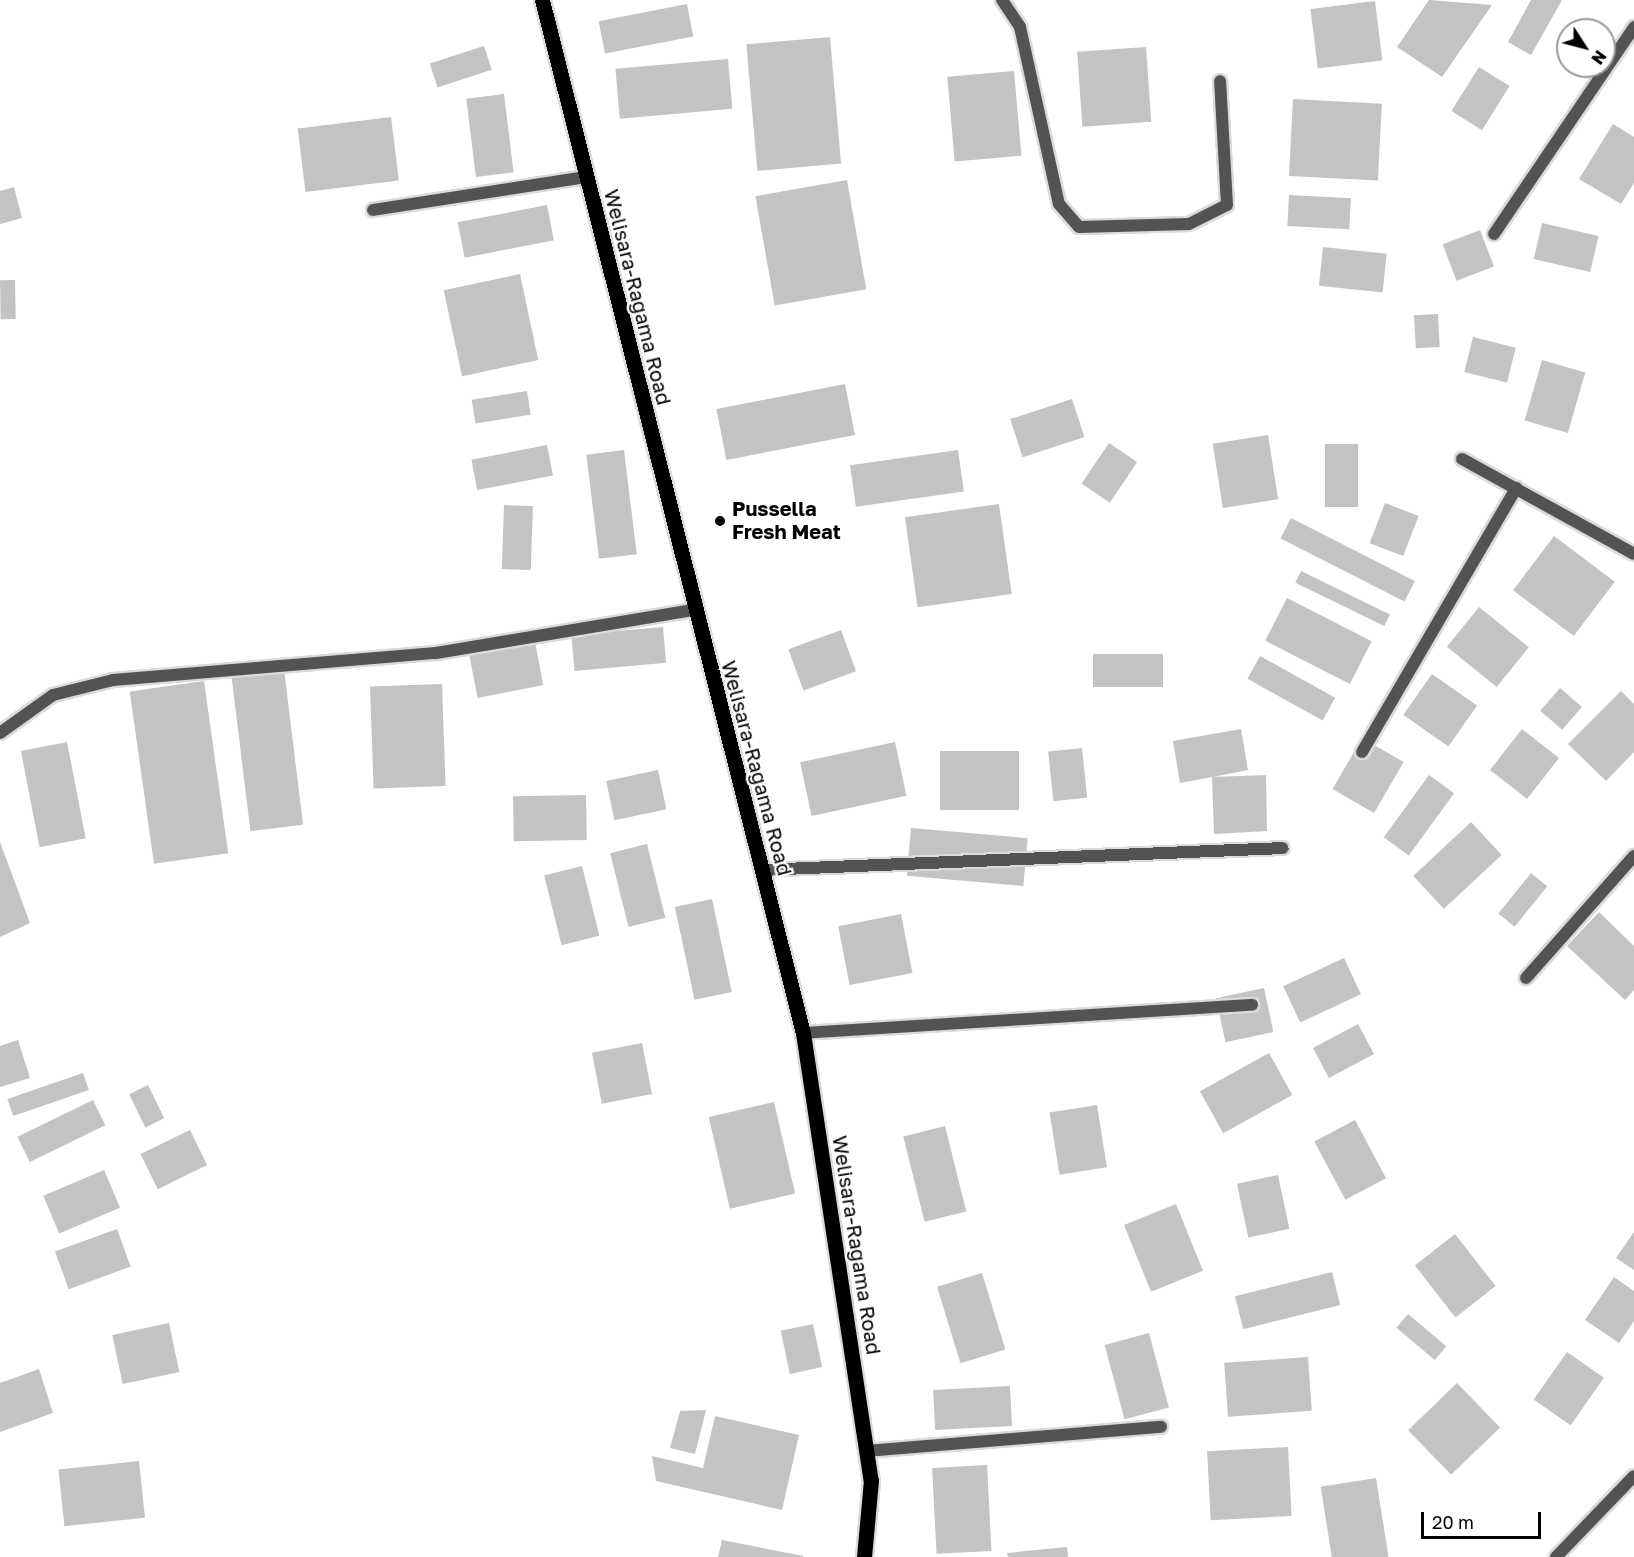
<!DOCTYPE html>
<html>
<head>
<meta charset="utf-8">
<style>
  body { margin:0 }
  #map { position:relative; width:1634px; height:1557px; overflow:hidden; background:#fff; font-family:"Golos Text",sans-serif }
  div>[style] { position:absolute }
  .building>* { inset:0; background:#c3c3c3; transform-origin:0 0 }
  .roads { filter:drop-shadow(2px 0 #dbdbdb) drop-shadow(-2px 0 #dbdbdb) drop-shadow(0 2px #dbdbdb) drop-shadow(0 -2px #dbdbdb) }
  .service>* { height:12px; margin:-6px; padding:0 6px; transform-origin:6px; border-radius:6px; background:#535353 }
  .minor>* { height:12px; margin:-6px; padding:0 6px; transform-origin:6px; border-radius:6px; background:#535353 }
  .primary>* { height:15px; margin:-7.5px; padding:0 7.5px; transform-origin:7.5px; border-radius:7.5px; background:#000 }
  .dots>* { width:16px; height:16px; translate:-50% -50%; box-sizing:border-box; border:3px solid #fff; border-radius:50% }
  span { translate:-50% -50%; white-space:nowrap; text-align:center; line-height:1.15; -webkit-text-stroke:4.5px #fff; paint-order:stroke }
  .street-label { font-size:20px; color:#000 }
  .poi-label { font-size:20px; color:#000; font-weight:700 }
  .left { translate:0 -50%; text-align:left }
  .north { position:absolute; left:1556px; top:18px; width:60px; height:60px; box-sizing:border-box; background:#fff; border:2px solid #999; border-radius:50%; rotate:126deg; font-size:16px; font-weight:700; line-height:24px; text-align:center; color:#000 }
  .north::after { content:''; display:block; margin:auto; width:21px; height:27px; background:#000; clip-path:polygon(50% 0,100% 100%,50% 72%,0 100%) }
  .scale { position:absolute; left:1421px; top:1512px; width:120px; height:27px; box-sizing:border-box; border:3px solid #000; border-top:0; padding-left:8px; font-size:18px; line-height:21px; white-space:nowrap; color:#000; -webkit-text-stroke:4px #fff; paint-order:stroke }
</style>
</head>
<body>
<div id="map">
  <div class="building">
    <i style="clip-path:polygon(1429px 0,1492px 5px,1442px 77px,1397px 47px)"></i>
    <i style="clip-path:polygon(1531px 0,1562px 0,1531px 55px,1508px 42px)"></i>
    <i style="left:1375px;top:1px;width:60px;height:65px;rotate:83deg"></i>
    <i style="left:687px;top:4px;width:33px;height:90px;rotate:79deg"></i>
    <i style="left:830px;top:37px;width:127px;height:84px;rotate:85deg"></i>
    <i style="left:484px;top:46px;width:25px;height:57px;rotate:72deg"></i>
    <i style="left:1146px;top:47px;width:75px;height:69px;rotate:86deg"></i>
    <i style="left:728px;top:59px;width:50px;height:113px;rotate:85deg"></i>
    <i style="left:1479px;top:67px;width:36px;height:52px;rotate:32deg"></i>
    <i style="left:1014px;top:71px;width:85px;height:67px;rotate:85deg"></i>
    <i style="left:504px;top:94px;width:79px;height:38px;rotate:83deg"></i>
    <i style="left:1293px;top:99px;width:89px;height:77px;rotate:3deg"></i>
    <i style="left:391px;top:117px;width:64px;height:94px;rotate:83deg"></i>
    <i style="clip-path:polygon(1613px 124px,1634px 137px,1634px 183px,1621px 204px,1579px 179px)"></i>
    <i style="left:847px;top:180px;width:111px;height:93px;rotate:80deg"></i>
    <i style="clip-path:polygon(14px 187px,22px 218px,0 224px,0 191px)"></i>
    <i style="left:1289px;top:195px;width:62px;height:31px;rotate:3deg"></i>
    <i style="left:547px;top:205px;width:36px;height:91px;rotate:79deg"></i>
    <i style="left:1542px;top:223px;width:58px;height:37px;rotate:13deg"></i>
    <i style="left:1480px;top:230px;width:39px;height:40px;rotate:69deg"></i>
    <i style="left:1323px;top:247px;width:64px;height:39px;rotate:6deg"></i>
    <i style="left:520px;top:274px;width:88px;height:78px;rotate:78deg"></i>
    <i style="left:15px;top:280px;width:39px;height:15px;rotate:89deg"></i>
    <i style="left:1438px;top:314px;width:33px;height:24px;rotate:87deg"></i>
    <i style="left:1473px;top:337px;width:44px;height:36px;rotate:14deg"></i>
    <i style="left:1542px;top:360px;width:45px;height:63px;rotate:16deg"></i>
    <i style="left:845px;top:384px;width:52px;height:131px;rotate:79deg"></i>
    <i style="left:527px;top:391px;width:24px;height:56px;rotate:81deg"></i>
    <i style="left:1072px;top:399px;width:40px;height:65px;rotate:72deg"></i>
    <i style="left:1268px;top:435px;width:65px;height:56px;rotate:81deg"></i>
    <i style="left:1109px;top:443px;width:34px;height:49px;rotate:34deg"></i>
    <i style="left:1325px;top:444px;width:33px;height:63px"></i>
    <i style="left:547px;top:445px;width:31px;height:77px;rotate:79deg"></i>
    <i style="left:624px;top:450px;width:105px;height:38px;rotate:83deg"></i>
    <i style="left:958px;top:450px;width:42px;height:109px;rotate:82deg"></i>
    <i style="left:1385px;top:503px;width:36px;height:43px;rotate:21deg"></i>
    <i style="left:999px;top:504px;width:91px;height:95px;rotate:82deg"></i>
    <i style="left:504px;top:505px;width:29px;height:64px;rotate:2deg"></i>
    <i style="left:1291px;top:518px;width:139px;height:23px;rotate:27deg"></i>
    <i style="left:1554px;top:536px;width:76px;height:68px;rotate:37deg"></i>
    <i style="left:1301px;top:571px;width:99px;height:13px;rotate:26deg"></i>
    <i style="left:1287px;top:598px;width:95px;height:48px;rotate:27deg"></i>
    <i style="left:1479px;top:607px;width:64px;height:51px;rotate:39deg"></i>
    <i style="left:663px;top:627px;width:36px;height:92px;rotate:85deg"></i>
    <i style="left:841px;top:630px;width:44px;height:56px;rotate:70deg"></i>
    <i style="left:534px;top:637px;width:49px;height:67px;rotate:79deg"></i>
    <i style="left:1163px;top:654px;width:33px;height:70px;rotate:90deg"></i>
    <i style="left:1260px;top:656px;width:86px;height:26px;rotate:29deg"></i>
    <i style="left:283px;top:661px;width:165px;height:53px;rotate:83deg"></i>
    <i style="left:1432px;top:674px;width:55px;height:50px;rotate:35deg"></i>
    <i style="left:204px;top:681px;width:174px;height:75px;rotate:82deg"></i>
    <i style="left:442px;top:684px;width:102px;height:72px;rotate:88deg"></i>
    <i style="left:1560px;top:688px;width:29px;height:30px;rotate:41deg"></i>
    <i style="clip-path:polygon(1621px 691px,1634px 704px,1634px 752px,1606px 781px,1568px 744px)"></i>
    <i style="clip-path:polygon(1241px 729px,1248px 770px,1212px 777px,1266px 775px,1267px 831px,1214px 834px,1212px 777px,1180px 783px,1173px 741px)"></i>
    <i style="left:1522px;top:729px;width:47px;height:52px;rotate:38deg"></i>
    <i style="left:1362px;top:738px;width:48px;height:59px;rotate:30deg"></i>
    <i style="left:67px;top:742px;width:98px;height:47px;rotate:79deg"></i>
    <i style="left:895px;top:742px;width:55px;height:97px;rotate:78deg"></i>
    <i style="left:1082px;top:748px;width:50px;height:34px;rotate:84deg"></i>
    <i style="left:1019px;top:751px;width:59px;height:79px;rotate:90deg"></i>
    <i style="left:658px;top:770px;width:40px;height:53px;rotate:78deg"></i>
    <i style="left:1429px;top:775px;width:31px;height:77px;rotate:36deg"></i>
    <i style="left:586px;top:795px;width:45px;height:73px;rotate:89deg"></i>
    <i style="left:1471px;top:822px;width:45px;height:79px;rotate:47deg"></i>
    <i style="left:911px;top:828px;width:117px;height:48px;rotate:5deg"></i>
    <i style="clip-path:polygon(0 842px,30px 923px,0 937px)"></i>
    <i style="left:647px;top:844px;width:76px;height:38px;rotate:76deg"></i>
    <i style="left:582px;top:866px;width:72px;height:39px;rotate:76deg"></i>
    <i style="left:1531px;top:873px;width:21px;height:52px;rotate:39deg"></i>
    <i style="left:712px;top:899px;width:95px;height:38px;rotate:78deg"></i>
    <i style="clip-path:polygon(1599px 912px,1634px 946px,1634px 990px,1625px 1000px,1567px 946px)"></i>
    <i style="left:901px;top:914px;width:60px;height:64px;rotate:79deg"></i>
    <i style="left:1344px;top:958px;width:40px;height:67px;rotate:65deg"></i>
    <i style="left:1264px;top:988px;width:45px;height:49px;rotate:78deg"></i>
    <i style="left:1358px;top:1024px;width:34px;height:51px;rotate:62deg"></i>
    <i style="clip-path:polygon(18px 1040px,30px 1078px,0 1087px,0 1046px)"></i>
    <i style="left:642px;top:1043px;width:52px;height:51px;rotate:79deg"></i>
    <i style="left:1269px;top:1053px;width:48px;height:79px;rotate:61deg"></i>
    <i style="left:83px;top:1073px;width:18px;height:80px;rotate:71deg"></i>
    <i style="left:148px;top:1085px;width:37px;height:21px;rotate:64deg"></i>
    <i style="left:93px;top:1100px;width:28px;height:84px;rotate:64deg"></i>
    <i style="left:774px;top:1102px;width:94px;height:67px;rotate:77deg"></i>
    <i style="left:1097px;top:1105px;width:63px;height:48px;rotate:81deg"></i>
    <i style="left:1355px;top:1120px;width:66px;height:46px;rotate:62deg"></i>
    <i style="left:945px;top:1126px;width:88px;height:43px;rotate:76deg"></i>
    <i style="left:190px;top:1130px;width:39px;height:55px;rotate:64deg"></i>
    <i style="left:104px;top:1170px;width:41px;height:66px;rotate:67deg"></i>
    <i style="left:1278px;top:1175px;width:55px;height:42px;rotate:78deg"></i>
    <i style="left:1176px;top:1204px;width:72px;height:56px;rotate:68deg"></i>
    <i style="left:117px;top:1229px;width:40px;height:66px;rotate:70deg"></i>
    <i style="clip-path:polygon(1634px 1232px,1634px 1270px,1616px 1258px)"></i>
    <i style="left:1455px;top:1234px;width:66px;height:51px;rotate:52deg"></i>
    <i style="left:1332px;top:1272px;width:34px;height:100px;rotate:76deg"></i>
    <i style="left:982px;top:1273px;width:80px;height:47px;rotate:73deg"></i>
    <i style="clip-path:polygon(1614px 1277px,1634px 1291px,1634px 1321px,1619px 1343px,1585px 1320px)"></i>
    <i style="left:1408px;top:1314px;width:50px;height:18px;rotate:40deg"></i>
    <i style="left:169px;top:1323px;width:50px;height:58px;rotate:78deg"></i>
    <i style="left:813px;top:1324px;width:44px;height:33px;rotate:78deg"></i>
    <i style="left:1149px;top:1333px;width:77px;height:46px;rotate:75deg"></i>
    <i style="left:1567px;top:1352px;width:45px;height:58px;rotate:35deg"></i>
    <i style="left:1308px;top:1357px;width:54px;height:84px;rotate:86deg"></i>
    <i style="clip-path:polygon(39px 1369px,53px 1413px,0 1432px,0 1383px)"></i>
    <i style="left:1457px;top:1383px;width:62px;height:68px;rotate:46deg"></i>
    <i style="left:1010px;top:1386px;width:40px;height:77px;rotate:87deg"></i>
    <i style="clip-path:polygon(706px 1410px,695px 1454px,670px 1448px,680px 1411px)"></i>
    <i style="clip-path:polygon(715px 1416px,799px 1435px,782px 1510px,656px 1481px,652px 1456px,703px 1468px)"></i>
    <i style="left:1288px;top:1447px;width:69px;height:81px;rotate:87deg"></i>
    <i style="left:139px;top:1461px;width:57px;height:81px;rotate:84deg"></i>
    <i style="left:987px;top:1465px;width:86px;height:55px;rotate:87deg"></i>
    <i style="left:1376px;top:1478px;width:80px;height:56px;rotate:81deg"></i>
    <i style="clip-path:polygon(722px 1540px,803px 1556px,803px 1557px,718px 1557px)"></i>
    <i style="clip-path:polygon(1067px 1547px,1068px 1557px,1008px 1557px,1007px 1553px)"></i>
  </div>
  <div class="roads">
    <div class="service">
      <i style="left:373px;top:210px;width:216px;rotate:-8.8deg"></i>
    </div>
    <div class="minor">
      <i style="left:1002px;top:0;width:32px;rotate:56deg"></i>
      <i style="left:1020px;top:27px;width:181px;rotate:77.6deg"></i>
      <i style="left:1059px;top:204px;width:30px;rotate:49deg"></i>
      <i style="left:1079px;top:227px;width:110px;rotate:-1.6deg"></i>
      <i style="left:1189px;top:224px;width:42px;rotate:-26.6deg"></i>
      <i style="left:1227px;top:205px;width:124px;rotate:-93.2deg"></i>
      <i style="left:1494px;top:234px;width:250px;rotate:-55.9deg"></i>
      <i style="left:1462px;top:459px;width:196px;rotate:28.9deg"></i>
      <i style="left:0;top:733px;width:65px;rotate:-35.6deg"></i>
      <i style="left:53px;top:695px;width:62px;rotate:-14deg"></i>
      <i style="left:113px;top:680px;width:324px;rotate:-4.8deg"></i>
      <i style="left:436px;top:653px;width:262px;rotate:-9.5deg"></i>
      <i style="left:1362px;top:752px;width:306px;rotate:-59.7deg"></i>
      <i style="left:761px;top:870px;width:522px;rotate:-2.41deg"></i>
      <i style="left:1526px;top:978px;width:163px;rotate:-48.5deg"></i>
      <i style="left:803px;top:1033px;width:450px;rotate:-3.6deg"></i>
      <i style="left:866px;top:1451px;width:296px;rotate:-4.7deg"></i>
      <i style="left:1556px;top:1557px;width:112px;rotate:-46.1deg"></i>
    </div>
    <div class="primary">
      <i style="left:542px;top:0;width:1065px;rotate:75.82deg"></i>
      <i style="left:803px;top:1033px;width:452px;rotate:81.4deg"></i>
      <i style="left:871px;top:1480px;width:77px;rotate:95.2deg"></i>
    </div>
  </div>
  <div class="dots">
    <i style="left:720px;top:521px;background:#000"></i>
  </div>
  <div class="street-label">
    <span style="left:638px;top:297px;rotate:76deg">Welisara-Ragama Road</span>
    <span style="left:757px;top:768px;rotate:75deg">Welisara-Ragama Road</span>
    <span style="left:857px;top:1245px;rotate:81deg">Welisara-Ragama Road</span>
  </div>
  <div class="poi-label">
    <span class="left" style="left:732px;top:520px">Pussella<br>Fresh Meat</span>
  </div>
  <div class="north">N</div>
  <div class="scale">20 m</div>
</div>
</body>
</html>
